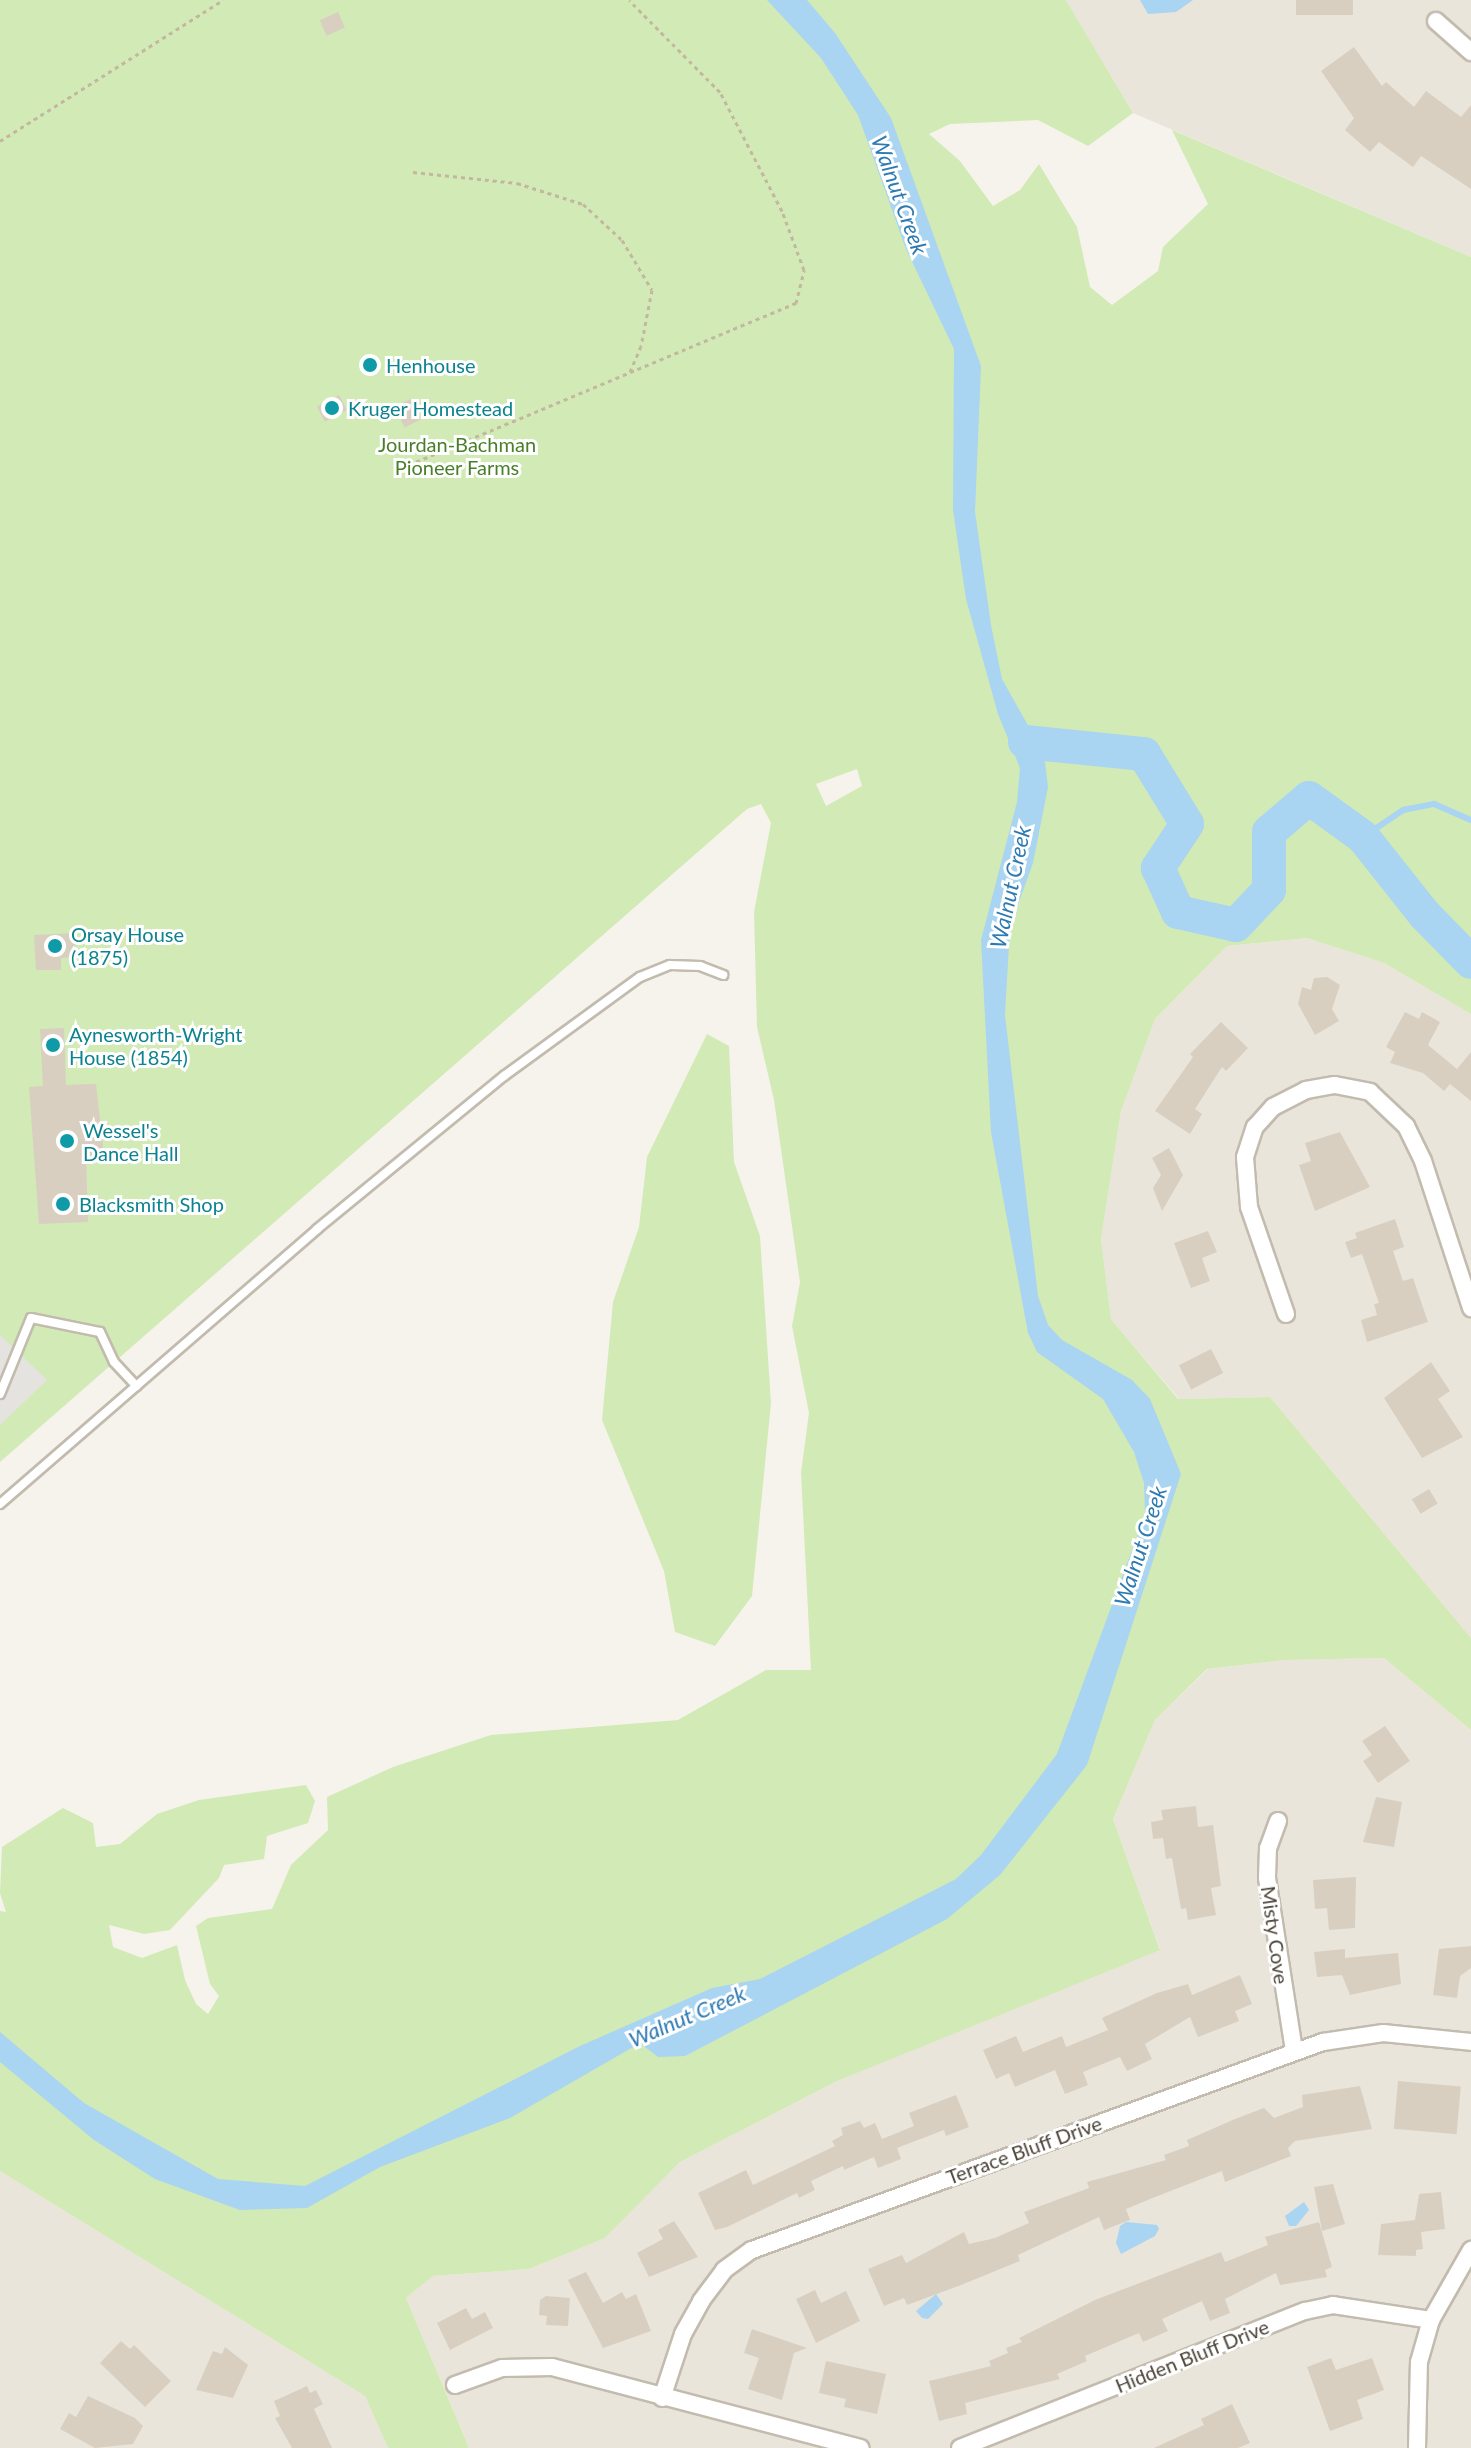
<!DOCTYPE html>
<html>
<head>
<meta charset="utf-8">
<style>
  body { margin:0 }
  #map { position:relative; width:1471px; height:2448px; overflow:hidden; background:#f6f3ec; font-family:Lato,sans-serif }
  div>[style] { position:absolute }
  .residential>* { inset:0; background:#eae5da }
  .green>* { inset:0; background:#d2eab5 }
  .parking>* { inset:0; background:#e5e3e0 }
  .water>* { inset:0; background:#a9d4f2 }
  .stream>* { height:6px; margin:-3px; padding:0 3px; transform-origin:3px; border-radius:3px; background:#a9d4f2 }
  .river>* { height:34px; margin:-17px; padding:0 17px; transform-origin:17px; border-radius:17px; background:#a9d4f2 }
  .building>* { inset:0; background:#d8cfc1; transform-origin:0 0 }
  .path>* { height:3px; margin-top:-1.5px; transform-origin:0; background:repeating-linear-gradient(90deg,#c4b79f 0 4px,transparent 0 8px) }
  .roads { filter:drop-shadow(2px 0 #c2bbae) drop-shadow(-2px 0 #c2bbae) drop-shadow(0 2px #c2bbae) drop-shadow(0 -2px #c2bbae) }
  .lane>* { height:8px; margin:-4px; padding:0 4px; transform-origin:4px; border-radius:4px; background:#fff }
  .street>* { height:16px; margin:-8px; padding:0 8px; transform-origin:8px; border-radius:8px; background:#fff }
  .dots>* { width:22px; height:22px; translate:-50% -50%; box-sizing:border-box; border:4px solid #fff; border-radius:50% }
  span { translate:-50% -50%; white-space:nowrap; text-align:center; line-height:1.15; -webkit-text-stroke:6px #fff; paint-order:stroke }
  .culture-label { font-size:20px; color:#0d838f }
  .left { translate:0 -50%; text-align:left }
  .park-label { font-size:20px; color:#4a7f2a }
  .street-label { font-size:20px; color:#4b4439 }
  .water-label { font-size:22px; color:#2e7ab2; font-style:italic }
</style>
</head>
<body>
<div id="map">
  <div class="residential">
    <i style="clip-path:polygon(1066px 0,1471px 0,1471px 257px,1133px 113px)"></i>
    <i style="clip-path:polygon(1307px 938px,1384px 963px,1471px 1014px,1471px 1638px,1270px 1397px,1179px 1399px,1111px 1319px,1101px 1239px,1121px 1111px,1155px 1019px,1227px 946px)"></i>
    <i style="clip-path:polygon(1384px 1658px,1471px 1730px,1471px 2448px,469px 2448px,406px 2298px,433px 2276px,529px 2269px,605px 2238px,680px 2162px,835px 2082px,1160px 1949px,1113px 1819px,1155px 1720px,1208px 1669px,1284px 1660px)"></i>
    <i style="clip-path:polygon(0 2171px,365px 2396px,388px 2448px,0 2448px)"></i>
  </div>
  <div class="green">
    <i style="clip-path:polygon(evenodd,0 0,1066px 0,1133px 113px,1088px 146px,1038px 120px,950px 124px,929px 134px,960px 161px,993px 206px,1020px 190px,1039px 164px,1077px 227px,1090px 287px,1112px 305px,1158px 271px,1163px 247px,1208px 204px,1172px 130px,1471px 257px,1471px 1014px,1384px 963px,1307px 938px,1227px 946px,1155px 1019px,1121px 1111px,1101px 1239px,1111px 1319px,1178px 1399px,1270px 1397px,1471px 1638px,1471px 1730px,1384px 1658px,1284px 1660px,1207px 1669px,1155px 1720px,1113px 1819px,1160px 1950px,835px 2082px,680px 2162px,605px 2238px,529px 2269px,433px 2276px,406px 2298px,469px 2448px,388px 2448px,365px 2396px,0 2171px,0 1911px,6px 1912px,0 1893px,2px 1847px,63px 1808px,93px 1823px,96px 1847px,120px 1844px,157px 1814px,199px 1800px,306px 1785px,315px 1801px,308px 1823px,267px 1836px,264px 1859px,224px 1865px,219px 1878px,170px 1930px,144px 1934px,109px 1925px,113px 1947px,142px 1958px,177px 1945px,185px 1980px,196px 2004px,208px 2014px,219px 1996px,210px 1984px,196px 1926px,208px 1918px,272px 1909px,291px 1865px,328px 1830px,327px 1797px,393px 1767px,491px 1735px,678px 1720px,766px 1670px,811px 1670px,801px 1473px,809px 1413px,792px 1326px,800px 1282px,774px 1100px,757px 1027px,754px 912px,771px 823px,761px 804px,747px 809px,0 1462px,0 0,857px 769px,862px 786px,826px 806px,816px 784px,857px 769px)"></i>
    <i style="clip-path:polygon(707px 1034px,729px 1046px,734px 1162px,760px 1236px,771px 1403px,752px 1596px,715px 1646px,675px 1632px,664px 1571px,602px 1420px,613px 1302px,639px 1227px,647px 1157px)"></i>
  </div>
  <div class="parking">
    <i style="clip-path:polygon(0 1335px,47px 1380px,0 1425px)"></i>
  </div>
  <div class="water">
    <i style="clip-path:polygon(767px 0,807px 0,835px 33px,891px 118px,981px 366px,975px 512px,991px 625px,1002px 679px,1044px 754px,1048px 787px,1033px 863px,1010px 927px,1005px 1015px,1038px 1296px,1048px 1325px,1062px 1340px,1132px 1380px,1150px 1399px,1181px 1474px,1087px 1765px,1000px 1875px,947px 1919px,685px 2056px,658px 2057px,640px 2043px,510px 2118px,380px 2167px,307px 2208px,240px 2210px,155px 2179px,94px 2140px,0 2062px,0 2032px,84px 2103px,218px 2179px,305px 2186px,580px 2046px,712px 1988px,760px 1979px,956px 1879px,981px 1855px,1057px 1754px,1145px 1515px,1144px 1483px,1134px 1452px,1103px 1399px,1037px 1352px,1028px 1333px,991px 1132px,981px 940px,1017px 802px,1020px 768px,998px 714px,966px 599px,953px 510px,954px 349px,906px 249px,858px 115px,821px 58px)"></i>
    <i style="clip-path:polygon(1140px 0,1193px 0,1176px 12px,1148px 14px)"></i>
    <i style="clip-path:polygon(1304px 2202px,1309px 2210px,1296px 2226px,1289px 2226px,1285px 2216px)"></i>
    <i style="clip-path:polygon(1126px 2222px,1157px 2225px,1159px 2229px,1155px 2236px,1121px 2254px,1116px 2243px,1120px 2226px)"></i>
    <i style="clip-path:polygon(936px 2294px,943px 2304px,928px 2319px,922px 2318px,916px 2311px)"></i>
  </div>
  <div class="stream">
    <i style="left:1363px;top:837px;width:48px;rotate:-34deg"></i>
    <i style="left:1403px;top:810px;width:32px;rotate:-11deg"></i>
    <i style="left:1434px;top:804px;width:40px;rotate:23.4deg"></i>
  </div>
  <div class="river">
    <i style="left:1025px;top:742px;width:120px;rotate:5.8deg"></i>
    <i style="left:1144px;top:754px;width:82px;rotate:58.4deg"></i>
    <i style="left:1187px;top:824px;width:53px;rotate:123.4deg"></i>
    <i style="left:1158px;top:868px;width:48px;rotate:65.6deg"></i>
    <i style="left:1178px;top:912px;width:59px;rotate:12.6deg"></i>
    <i style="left:1236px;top:925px;width:48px;rotate:-46.7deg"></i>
    <i style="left:1269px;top:890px;width:58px;rotate:-90deg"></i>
    <i style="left:1269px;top:832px;width:52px;rotate:-40.4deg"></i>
    <i style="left:1309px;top:798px;width:67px;rotate:35.8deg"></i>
    <i style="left:1363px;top:837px;width:98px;rotate:51.6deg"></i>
    <i style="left:1424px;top:914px;width:67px;rotate:45.6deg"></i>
  </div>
  <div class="building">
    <i style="left:1296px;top:0;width:57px;height:15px"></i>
    <i style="left:338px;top:12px;width:17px;height:20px;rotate:66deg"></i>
    <i style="clip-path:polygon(1354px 47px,1382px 86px,1386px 82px,1414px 107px,1426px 91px,1461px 117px,1471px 105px,1471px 189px,1421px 156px,1413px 167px,1379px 142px,1370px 152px,1345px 130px,1354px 118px,1321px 71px)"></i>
    <i style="left:339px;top:395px;width:17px;height:25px;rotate:62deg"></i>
    <i style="left:411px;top:399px;width:23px;height:18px;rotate:65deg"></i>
    <i style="clip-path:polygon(75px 933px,76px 957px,61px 958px,61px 970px,36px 970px,34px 935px)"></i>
    <i style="clip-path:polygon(1327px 977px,1340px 985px,1332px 1009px,1339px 1021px,1315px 1035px,1298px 1004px,1302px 987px,1311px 990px,1314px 978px)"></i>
    <i style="clip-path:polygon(1405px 1012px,1419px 1019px,1422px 1012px,1440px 1022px,1428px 1045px,1457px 1069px,1471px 1052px,1471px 1101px,1450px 1084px,1444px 1091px,1423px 1073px,1390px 1063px,1395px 1052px,1386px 1047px)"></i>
    <i style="clip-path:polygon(1221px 1022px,1248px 1048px,1226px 1071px,1222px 1067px,1195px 1109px,1202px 1114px,1190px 1134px,1155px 1111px,1193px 1057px,1190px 1054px)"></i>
    <i style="clip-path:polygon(64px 1028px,66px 1085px,96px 1084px,104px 1155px,86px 1156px,88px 1222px,39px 1224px,29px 1087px,43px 1086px,40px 1029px)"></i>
    <i style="clip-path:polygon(1340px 1132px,1370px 1187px,1315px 1211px,1299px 1165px,1311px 1161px,1305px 1143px)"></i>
    <i style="clip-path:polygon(1169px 1148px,1183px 1175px,1162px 1211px,1153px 1188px,1161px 1175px,1152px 1158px)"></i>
    <i style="clip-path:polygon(1395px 1219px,1404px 1247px,1393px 1251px,1403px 1281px,1413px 1278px,1428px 1322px,1367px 1342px,1361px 1320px,1377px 1315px,1374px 1304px,1379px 1303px,1362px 1254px,1351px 1258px,1345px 1242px,1357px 1238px,1355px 1233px)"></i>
    <i style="clip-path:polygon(1208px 1231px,1217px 1252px,1202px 1258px,1210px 1281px,1191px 1288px,1174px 1243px)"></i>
    <i style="left:1211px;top:1349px;width:27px;height:36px;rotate:63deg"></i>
    <i style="clip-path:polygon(1431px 1362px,1450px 1391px,1438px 1399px,1463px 1437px,1422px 1458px,1384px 1398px)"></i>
    <i style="left:1429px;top:1489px;width:17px;height:20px;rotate:59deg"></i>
    <i style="clip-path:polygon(1385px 1726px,1410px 1761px,1378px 1783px,1363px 1761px,1372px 1755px,1362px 1741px)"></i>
    <i style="clip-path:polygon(1376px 1797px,1402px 1802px,1394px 1847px,1363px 1842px)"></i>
    <i style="clip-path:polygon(1196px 1806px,1198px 1827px,1213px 1825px,1221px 1886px,1211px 1888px,1216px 1915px,1188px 1920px,1186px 1908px,1181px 1909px,1172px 1858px,1166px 1859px,1163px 1838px,1153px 1839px,1151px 1822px,1163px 1820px,1161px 1810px)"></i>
    <i style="clip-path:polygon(1356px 1877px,1355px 1928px,1329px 1930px,1327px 1908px,1315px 1909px,1313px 1880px)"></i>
    <i style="clip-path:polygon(1471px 1946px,1471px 1968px,1460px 1976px,1457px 1998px,1433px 1995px,1439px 1949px)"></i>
    <i style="clip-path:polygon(1345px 1949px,1345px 1958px,1398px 1953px,1401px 1984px,1350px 1995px,1342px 1975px,1317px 1977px,1314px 1952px)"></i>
    <i style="clip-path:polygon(1240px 1975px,1252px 2004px,1235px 2011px,1239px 2021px,1198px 2037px,1190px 2017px,1145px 2044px,1152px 2059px,1127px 2071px,1120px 2057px,1083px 2072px,1088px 2085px,1065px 2094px,1055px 2070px,1015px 2087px,1009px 2073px,996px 2079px,983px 2050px,1016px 2036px,1023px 2052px,1062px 2036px,1066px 2047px,1108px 2030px,1102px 2018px,1157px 1993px,1188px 1984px,1192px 1995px)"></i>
    <i style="left:1398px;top:2081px;width:63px;height:48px;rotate:5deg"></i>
    <i style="clip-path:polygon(1360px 2086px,1372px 2129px,1295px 2141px,1288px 2148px,1291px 2156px,1225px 2182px,1222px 2171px,1155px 2197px,1126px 2209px,1130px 2220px,1104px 2230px,1099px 2217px,1018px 2255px,1020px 2261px,961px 2285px,907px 2305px,904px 2298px,884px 2306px,868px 2269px,902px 2255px,906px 2263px,964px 2232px,969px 2244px,995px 2238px,1029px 2223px,1024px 2212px,1089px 2188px,1087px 2182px,1166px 2160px,1164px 2155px,1189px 2146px,1187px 2140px,1235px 2119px,1264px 2108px,1274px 2118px,1303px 2107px,1302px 2095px)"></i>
    <i style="clip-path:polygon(956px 2095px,969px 2127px,946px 2136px,944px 2130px,897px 2148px,901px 2159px,878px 2168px,874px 2157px,844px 2170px,843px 2166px,811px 2181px,815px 2190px,799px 2198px,797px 2193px,727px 2227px,715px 2230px,698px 2193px,746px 2170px,753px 2185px,835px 2146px,832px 2141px,843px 2135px,841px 2128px,860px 2121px,864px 2128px,875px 2123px,882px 2139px,914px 2126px,909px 2113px)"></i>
    <i style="clip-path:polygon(1333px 2184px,1345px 2224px,1322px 2231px,1314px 2187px)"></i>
    <i style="clip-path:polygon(1441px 2192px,1445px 2229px,1421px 2232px,1423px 2249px,1416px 2250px,1416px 2256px,1378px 2255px,1381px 2224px,1415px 2220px,1419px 2194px)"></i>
    <i style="clip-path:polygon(674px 2221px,698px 2257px,649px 2277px,637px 2253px,663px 2239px,658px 2230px)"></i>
    <i style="clip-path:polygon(1319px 2222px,1332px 2267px,1325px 2270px,1327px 2277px,1280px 2285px,1276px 2273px,1225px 2299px,1230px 2313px,1210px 2321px,1202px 2301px,1162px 2319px,1168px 2331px,1143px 2342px,1139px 2333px,1085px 2356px,1087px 2361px,1057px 2374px,1060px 2379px,965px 2403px,967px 2414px,939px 2421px,929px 2381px,991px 2366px,989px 2361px,1008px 2353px,1006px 2348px,1022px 2342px,1019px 2338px,1095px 2300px,1221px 2252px,1225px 2262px,1268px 2245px,1265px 2237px)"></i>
    <i style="clip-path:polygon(586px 2272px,603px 2303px,622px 2292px,626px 2299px,636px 2294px,651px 2331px,603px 2348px,568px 2280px)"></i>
    <i style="clip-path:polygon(815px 2290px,821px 2303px,846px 2291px,860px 2321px,816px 2343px,796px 2299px)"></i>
    <i style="clip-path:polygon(546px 2296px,570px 2298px,568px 2326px,546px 2325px,547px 2316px,539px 2315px,540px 2300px)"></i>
    <i style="clip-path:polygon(466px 2308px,472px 2319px,485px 2312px,493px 2328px,450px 2350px,437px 2323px)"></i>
    <i style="clip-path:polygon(752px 2329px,807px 2348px,794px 2353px,782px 2400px,748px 2389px,759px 2358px,744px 2353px)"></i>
    <i style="clip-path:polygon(121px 2341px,130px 2349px,134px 2345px,171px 2381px,145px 2407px,100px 2363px)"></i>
    <i style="clip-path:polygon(225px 2347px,248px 2365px,233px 2398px,196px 2390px,213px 2351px,222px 2354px)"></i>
    <i style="clip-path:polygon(1331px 2358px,1336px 2370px,1372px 2358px,1384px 2390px,1357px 2400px,1363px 2419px,1330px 2431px,1307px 2367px)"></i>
    <i style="clip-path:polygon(826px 2361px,886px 2374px,877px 2414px,844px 2407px,846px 2399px,819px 2393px)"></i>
    <i style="clip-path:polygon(307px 2386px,310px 2393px,316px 2390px,323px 2404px,314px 2409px,332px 2448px,292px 2448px,275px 2418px,280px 2416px,274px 2401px)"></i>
    <i style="clip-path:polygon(88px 2396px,135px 2418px,143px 2426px,133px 2444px,95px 2448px,60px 2429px,69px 2413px,76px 2417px)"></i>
    <i style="clip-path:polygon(1232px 2404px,1250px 2443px,1238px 2448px,1154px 2448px,1204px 2425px,1201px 2419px)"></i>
  </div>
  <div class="path">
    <i style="left:0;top:141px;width:264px;rotate:-32.3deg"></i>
    <i style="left:413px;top:172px;width:105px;rotate:6deg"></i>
    <i style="left:517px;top:183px;width:69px;rotate:17.7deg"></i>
    <i style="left:583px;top:204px;width:53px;rotate:42.7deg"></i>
    <i style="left:622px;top:240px;width:58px;rotate:59deg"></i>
    <i style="left:652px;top:290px;width:57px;rotate:101.1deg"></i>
    <i style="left:641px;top:346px;width:28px;rotate:113deg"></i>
    <i style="left:394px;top:471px;width:436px;rotate:-22.7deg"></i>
    <i style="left:796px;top:303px;width:34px;rotate:-76deg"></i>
    <i style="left:804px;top:270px;width:63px;rotate:-110.4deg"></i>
    <i style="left:782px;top:211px;width:134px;rotate:-117.5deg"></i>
    <i style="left:720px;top:92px;width:129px;rotate:-134.7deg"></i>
  </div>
  <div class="roads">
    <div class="lane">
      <i style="left:0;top:1394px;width:82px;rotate:-67.8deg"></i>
      <i style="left:31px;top:1318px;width:70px;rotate:11.5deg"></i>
      <i style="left:100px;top:1332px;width:33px;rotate:65deg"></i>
      <i style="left:114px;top:1362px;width:33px;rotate:47deg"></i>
      <i style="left:0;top:1504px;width:420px;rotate:-40.9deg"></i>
      <i style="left:317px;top:1229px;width:242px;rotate:-39.3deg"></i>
      <i style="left:504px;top:1076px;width:168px;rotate:-36.1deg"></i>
      <i style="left:640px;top:977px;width:32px;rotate:-22deg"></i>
      <i style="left:670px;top:965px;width:30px;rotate:2deg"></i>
      <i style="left:700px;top:966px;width:25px;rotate:21deg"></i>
    </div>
    <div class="street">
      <i style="left:1436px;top:21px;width:47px;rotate:41.5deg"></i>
      <i style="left:1286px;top:1314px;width:113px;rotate:-109.1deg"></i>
      <i style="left:1249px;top:1207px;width:50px;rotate:-94.6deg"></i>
      <i style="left:1245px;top:1157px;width:32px;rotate:-72deg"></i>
      <i style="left:1255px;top:1127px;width:27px;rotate:-48deg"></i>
      <i style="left:1273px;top:1107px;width:37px;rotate:-27deg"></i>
      <i style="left:1306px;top:1090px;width:29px;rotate:-10deg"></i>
      <i style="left:1335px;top:1085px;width:36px;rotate:11deg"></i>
      <i style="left:1370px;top:1092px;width:50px;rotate:43.4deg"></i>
      <i style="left:1406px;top:1126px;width:39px;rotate:64deg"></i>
      <i style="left:1423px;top:1161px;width:155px;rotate:71.9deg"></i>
      <i style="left:1278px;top:1821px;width:29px;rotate:110deg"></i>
      <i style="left:1268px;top:1848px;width:30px;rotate:92deg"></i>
      <i style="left:1267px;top:1878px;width:175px;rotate:81.1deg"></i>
      <i style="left:455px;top:2385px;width:50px;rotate:-19.9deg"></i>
      <i style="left:502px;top:2368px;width:50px;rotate:-1.1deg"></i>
      <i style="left:552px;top:2367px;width:319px;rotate:14.7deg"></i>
      <i style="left:662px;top:2398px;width:67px;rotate:-71.8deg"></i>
      <i style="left:683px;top:2334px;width:38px;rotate:-61deg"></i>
      <i style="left:701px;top:2301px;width:39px;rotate:-53deg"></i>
      <i style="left:724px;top:2270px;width:34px;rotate:-36deg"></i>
      <i style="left:752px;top:2250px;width:608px;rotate:-20.02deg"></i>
      <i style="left:1323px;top:2042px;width:61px;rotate:-8.5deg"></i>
      <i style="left:1383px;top:2033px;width:88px;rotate:5.8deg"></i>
      <i style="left:960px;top:2448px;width:371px;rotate:-21.7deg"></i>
      <i style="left:1305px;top:2311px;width:29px;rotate:-12deg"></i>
      <i style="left:1333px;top:2305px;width:99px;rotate:8.7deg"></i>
      <i style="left:1417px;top:2448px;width:86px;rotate:-88.7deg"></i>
      <i style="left:1419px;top:2362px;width:44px;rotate:-74.1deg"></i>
      <i style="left:1431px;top:2320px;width:81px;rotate:-60.3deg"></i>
    </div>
  </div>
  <div class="dots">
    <i style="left:370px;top:365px;background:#0f9aa8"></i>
    <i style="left:332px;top:408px;background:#0f9aa8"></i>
    <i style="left:55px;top:946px;background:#0f9aa8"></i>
    <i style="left:53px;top:1045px;background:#0f9aa8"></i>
    <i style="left:67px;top:1141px;background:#0f9aa8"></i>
    <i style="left:63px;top:1204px;background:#0f9aa8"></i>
  </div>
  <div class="culture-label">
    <span class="left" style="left:386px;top:365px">Henhouse</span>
    <span class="left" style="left:348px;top:408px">Kruger Homestead</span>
    <span class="left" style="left:71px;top:946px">Orsay House<br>(1875)</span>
    <span class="left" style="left:69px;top:1046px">Aynesworth-Wright<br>House (1854)</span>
    <span class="left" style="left:83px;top:1142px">Wessel's<br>Dance Hall</span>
    <span class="left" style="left:79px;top:1204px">Blacksmith Shop</span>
  </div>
  <div class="park-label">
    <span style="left:457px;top:456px">Jourdan-Bachman<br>Pioneer Farms</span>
  </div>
  <div class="street-label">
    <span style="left:1275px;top:1935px;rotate:82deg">Misty Cove</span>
    <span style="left:1024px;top:2150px;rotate:-20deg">Terrace Bluff Drive</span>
    <span style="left:1192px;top:2356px;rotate:-22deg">Hidden Bluff Drive</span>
  </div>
  <div class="water-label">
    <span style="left:900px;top:195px;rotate:70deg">Walnut Creek</span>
    <span style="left:1010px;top:887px;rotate:-78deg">Walnut Creek</span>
    <span style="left:1140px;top:1546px;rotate:-72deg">Walnut Creek</span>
    <span style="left:687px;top:2016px;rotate:-23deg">Walnut Creek</span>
  </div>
</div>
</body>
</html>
